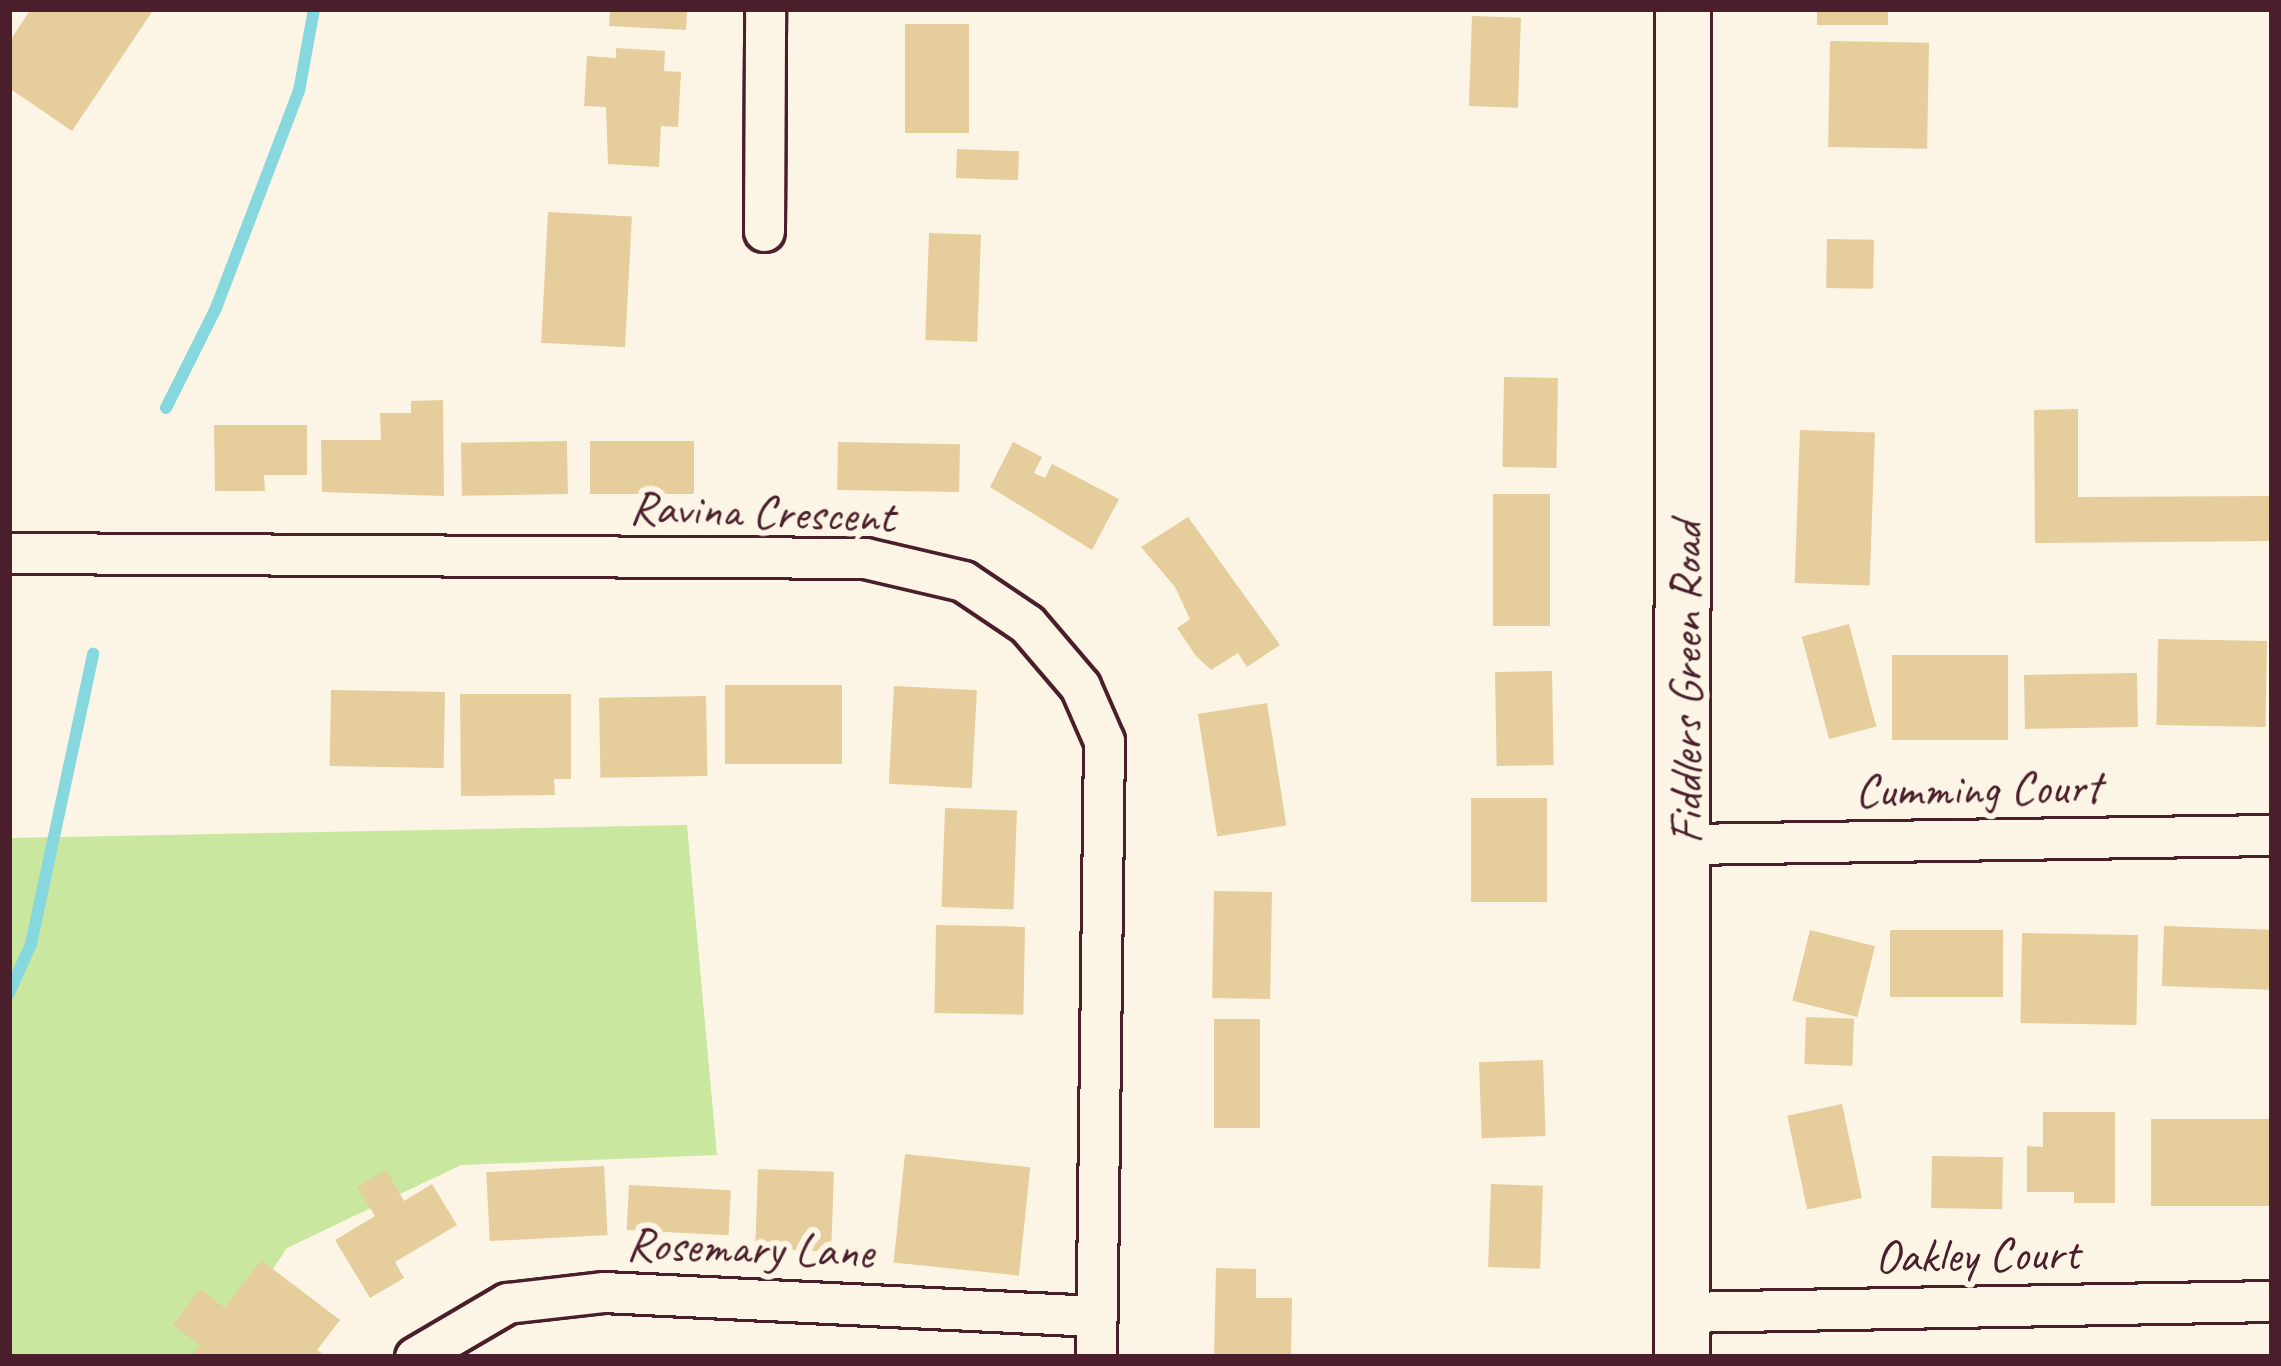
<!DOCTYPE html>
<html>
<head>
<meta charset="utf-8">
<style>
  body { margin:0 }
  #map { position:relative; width:2281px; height:1366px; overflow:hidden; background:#fcf5e5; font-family:Caveat,sans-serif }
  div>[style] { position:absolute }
  .green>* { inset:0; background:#c9e79e }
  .stream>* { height:12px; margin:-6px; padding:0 6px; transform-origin:6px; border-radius:6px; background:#86d8de }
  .building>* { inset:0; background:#e6cd9c; transform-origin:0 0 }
  .roads { filter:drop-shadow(3px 0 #4a1f2b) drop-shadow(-3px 0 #4a1f2b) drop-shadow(0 3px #4a1f2b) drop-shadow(0 -3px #4a1f2b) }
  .street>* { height:39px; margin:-19.5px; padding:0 19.5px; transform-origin:19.5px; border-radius:19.5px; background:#fcf5e5 }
  .secondary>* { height:54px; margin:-27px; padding:0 27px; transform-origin:27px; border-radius:27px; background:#fcf5e5 }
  span { translate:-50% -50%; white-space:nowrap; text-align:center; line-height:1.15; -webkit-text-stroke:12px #fcf5e5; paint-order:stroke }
  .street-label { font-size:48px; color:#4a1f2b }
  .frame { position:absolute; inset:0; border:12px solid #4a1f2b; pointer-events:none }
</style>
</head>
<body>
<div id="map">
  <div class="green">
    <i style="clip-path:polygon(687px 825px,717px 1155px,461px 1165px,287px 1248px,214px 1357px,9px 1357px,9px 838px)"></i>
  </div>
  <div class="stream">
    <i style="left:166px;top:408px;width:112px;rotate:-63.4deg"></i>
    <i style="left:216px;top:308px;width:232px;rotate:-69.1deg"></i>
    <i style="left:299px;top:91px;width:83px;rotate:-79.6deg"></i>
    <i style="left:9px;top:993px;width:54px;rotate:-65.8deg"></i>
    <i style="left:31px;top:944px;width:297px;rotate:-77.9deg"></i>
  </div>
  <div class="building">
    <i style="clip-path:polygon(31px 9px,154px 9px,72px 131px,9px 88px,9px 42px)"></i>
    <i style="clip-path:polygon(610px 9px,687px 9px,686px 30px,609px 26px)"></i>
    <i style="left:1817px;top:9px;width:71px;height:16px"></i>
    <i style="left:1472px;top:16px;width:49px;height:90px;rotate:2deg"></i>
    <i style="left:905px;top:24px;width:64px;height:109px"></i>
    <i style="left:1830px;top:41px;width:99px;height:106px;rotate:1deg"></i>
    <i style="clip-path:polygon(616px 48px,665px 51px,664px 71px,681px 72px,678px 127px,661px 126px,659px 167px,608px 164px,606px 107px,584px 106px,587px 56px,616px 58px)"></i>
    <i style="left:957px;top:149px;width:62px;height:29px;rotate:2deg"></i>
    <i style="left:548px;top:212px;width:84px;height:131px;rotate:3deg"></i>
    <i style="left:929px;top:233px;width:52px;height:107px;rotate:2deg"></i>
    <i style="left:1827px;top:239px;width:47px;height:49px;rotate:1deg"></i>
    <i style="left:1504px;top:377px;width:54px;height:90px;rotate:1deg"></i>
    <i style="clip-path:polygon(443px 400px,444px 496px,322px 492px,321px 440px,381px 440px,380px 413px,411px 413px,411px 401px)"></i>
    <i style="clip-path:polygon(2078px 409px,2078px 497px,2272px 496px,2272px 541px,2035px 543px,2034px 410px)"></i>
    <i style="clip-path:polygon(214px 425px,307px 425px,307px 475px,264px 475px,265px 491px,215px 491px)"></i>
    <i style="left:1800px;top:430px;width:75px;height:153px;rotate:2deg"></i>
    <i style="left:567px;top:441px;width:53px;height:106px;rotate:89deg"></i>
    <i style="left:590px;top:441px;width:104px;height:53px"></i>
    <i style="left:838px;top:442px;width:122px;height:48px;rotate:1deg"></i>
    <i style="clip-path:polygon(1013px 442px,1042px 457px,1034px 473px,1045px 478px,1052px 464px,1119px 499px,1092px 550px,990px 487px)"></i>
    <i style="left:1493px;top:494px;width:57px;height:132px"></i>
    <i style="clip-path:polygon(1188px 517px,1280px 645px,1247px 667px,1238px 653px,1211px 670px,1196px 656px,1177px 628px,1190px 619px,1175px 587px,1141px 547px)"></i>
    <i style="left:1849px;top:624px;width:106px;height:49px;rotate:75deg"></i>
    <i style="left:2158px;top:639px;width:109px;height:86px;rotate:1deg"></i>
    <i style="left:1892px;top:655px;width:116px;height:85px"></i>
    <i style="left:1552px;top:671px;width:94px;height:57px;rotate:89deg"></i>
    <i style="left:2137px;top:673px;width:54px;height:113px;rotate:89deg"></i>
    <i style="left:725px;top:685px;width:117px;height:79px"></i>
    <i style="left:894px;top:686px;width:83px;height:98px;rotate:3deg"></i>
    <i style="left:331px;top:690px;width:114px;height:76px;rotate:1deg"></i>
    <i style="clip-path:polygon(460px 694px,571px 694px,571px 779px,554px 779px,555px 795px,461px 796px)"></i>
    <i style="left:706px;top:696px;width:80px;height:107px;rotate:89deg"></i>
    <i style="left:1267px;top:703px;width:124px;height:70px;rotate:81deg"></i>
    <i style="left:1471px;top:798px;width:76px;height:104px"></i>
    <i style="left:945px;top:808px;width:72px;height:99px;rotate:2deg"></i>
    <i style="left:1214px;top:891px;width:58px;height:107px;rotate:1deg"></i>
    <i style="left:936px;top:925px;width:89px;height:88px;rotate:1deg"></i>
    <i style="left:2164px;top:926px;width:107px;height:60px;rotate:2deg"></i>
    <i style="left:1810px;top:930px;width:67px;height:73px;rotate:14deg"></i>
    <i style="left:1890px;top:930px;width:113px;height:67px"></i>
    <i style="left:2022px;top:933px;width:116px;height:90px;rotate:1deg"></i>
    <i style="left:1806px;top:1017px;width:48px;height:47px;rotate:2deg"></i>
    <i style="left:1214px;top:1019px;width:46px;height:109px"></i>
    <i style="left:1543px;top:1060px;width:76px;height:64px;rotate:88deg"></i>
    <i style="left:1842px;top:1104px;width:96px;height:56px;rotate:78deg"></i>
    <i style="clip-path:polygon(2043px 1112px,2115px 1112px,2115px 1203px,2074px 1203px,2074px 1192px,2027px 1192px,2027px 1146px,2043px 1147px)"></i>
    <i style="left:2269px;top:1119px;width:87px;height:118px;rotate:90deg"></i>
    <i style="left:905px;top:1154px;width:126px;height:109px;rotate:6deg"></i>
    <i style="left:1932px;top:1156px;width:71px;height:52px;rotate:1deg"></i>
    <i style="left:604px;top:1166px;width:69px;height:118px;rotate:87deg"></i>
    <i style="left:758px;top:1169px;width:76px;height:80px;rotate:2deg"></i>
    <i style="clip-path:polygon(386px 1170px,404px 1201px,432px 1184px,457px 1225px,395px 1262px,404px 1278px,370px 1298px,335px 1240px,375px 1216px,357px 1187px)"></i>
    <i style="left:1491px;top:1184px;width:52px;height:83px;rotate:2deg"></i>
    <i style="left:629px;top:1185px;width:102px;height:45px;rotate:3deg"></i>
    <i style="clip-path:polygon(261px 1260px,340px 1320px,317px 1350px,327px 1357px,191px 1357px,200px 1345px,173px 1325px,200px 1289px,225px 1308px)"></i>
    <i style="clip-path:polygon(1216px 1268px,1256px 1269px,1256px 1298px,1292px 1298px,1291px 1357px,1214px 1357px)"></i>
  </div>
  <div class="roads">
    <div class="street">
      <i style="left:764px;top:231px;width:222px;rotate:-89.7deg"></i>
      <i style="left:9px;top:553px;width:856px;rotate:0.33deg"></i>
      <i style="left:865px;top:558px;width:101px;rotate:13.2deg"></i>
      <i style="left:963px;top:581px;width:77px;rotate:33.9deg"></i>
      <i style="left:1027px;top:624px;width:82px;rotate:49.5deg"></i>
      <i style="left:1080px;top:686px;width:60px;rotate:66.4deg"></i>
      <i style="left:1104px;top:741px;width:616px;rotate:90.74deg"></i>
      <i style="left:1686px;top:844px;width:586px;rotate:-0.88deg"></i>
      <i style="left:1683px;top:1312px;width:589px;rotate:-1.07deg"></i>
      <i style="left:415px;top:1357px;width:107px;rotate:-30.4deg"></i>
      <i style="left:507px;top:1303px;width:98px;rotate:-6.5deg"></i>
      <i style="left:604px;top:1292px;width:492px;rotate:2.8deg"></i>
    </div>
    <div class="secondary">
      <i style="left:1682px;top:1357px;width:1348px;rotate:-89.96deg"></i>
    </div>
  </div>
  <div class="street-label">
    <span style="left:762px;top:512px;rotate:2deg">Ravina Crescent</span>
    <span style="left:1686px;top:683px;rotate:-90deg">Fiddlers Green Road</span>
    <span style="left:1978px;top:789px;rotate:-1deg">Cumming Court</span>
    <span style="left:750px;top:1248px;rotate:2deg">Rosemary Lane</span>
    <span style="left:1977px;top:1255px;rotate:-1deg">Oakley Court</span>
  </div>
  <div class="frame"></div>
</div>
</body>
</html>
